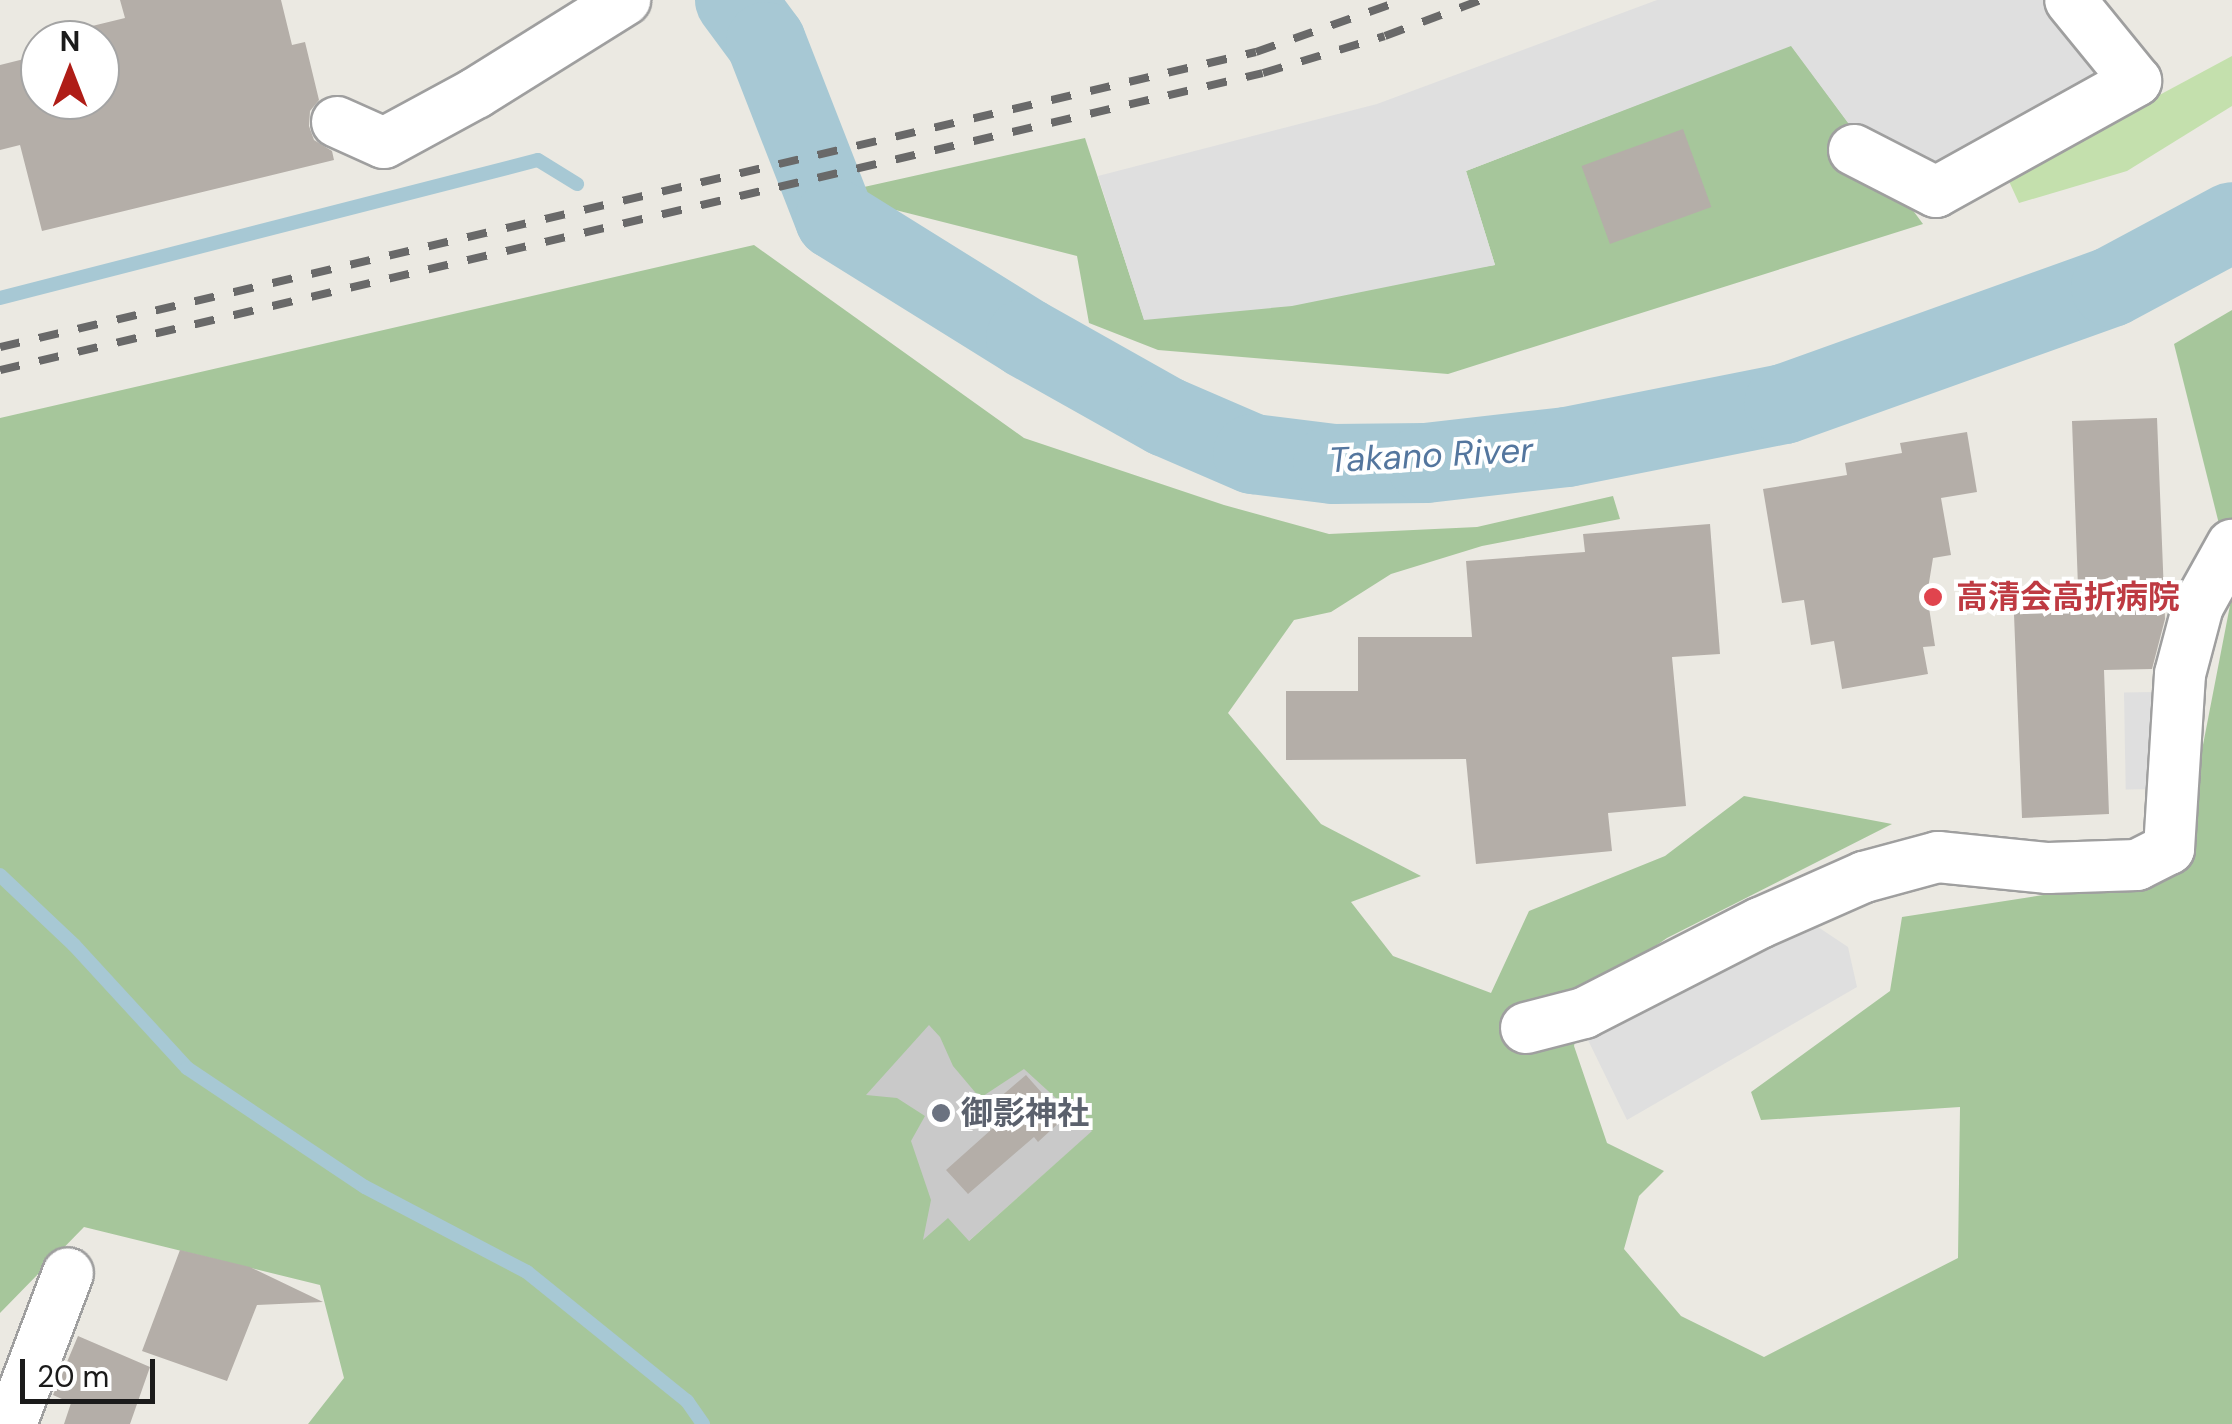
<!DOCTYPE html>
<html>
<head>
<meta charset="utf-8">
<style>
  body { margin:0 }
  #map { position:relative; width:2232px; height:1424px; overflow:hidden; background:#ebe9e2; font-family:"DM Sans","Noto Sans JP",sans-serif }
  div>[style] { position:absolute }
  .religious>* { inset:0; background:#c9c9c9 }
  .grass>* { inset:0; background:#c4e0ad }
  .forest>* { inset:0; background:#a6c69b }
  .parking>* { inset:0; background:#dfdfdf; transform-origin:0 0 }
  .stream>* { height:14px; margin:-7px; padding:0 7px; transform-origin:7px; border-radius:7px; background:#a7c8d4 }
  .river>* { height:80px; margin:-40px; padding:0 40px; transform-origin:40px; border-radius:40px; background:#a7c8d4 }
  .building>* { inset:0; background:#b4aea8; transform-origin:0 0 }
  .roads { filter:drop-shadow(2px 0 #9f9f9f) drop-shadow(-2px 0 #9f9f9f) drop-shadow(0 2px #9f9f9f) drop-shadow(0 -2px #9f9f9f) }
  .minor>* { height:50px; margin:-25px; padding:0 25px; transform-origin:25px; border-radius:25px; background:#fff }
  .rail>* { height:8px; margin-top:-4px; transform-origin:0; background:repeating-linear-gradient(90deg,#696969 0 20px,transparent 0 40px) }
  .dots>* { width:28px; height:28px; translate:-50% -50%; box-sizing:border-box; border:5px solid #fff; border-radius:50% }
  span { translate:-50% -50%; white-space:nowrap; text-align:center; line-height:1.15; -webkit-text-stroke:8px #fff; paint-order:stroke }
  .health-label { font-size:32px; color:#be3a42; font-weight:700 }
  .left { translate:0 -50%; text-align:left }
  .worship-label { font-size:32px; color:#5b616d; font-weight:700 }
  .water-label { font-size:35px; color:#54769e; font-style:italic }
  .north { position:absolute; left:20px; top:20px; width:100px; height:100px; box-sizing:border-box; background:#fff; border:2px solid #a4a4a4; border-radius:50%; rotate:0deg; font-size:28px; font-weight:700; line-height:40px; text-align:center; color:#1b1b1b }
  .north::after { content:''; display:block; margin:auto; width:35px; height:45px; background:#af1d17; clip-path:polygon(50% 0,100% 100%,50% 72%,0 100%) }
  .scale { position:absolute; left:20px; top:1359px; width:135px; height:45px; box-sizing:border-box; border:5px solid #1b1b1b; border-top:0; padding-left:12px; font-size:30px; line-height:35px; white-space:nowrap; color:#1b1b1b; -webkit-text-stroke:8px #fff; paint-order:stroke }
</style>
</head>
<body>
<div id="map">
  <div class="religious">
    <i style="clip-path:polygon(938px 960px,1093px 1131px,969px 1241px,922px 1241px,789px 1095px)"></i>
  </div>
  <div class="grass">
    <i style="clip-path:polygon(2232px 56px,2232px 106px,2127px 171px,2019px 203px,2007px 177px)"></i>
  </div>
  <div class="forest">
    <i style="clip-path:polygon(1791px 45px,1923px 224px,1448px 374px,1158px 350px,1089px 323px,1077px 256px,864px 202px,864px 187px,1085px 138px,1144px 319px,1495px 265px,1466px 171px)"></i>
    <i style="clip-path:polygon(evenodd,754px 245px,1024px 438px,1224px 505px,1329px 534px,1477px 527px,1613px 496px,1620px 519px,1482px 546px,1391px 574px,1331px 612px,1294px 620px,1228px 713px,1321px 824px,1421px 876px,1351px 902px,1393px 956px,1491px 993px,1529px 911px,1665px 856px,1744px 796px,1892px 824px,1667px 938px,1586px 994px,1574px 1046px,1607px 1143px,1664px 1171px,1639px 1196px,1624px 1249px,1681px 1316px,1764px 1357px,1958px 1258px,1960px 1107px,1761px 1120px,1751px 1092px,1890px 991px,1902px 917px,2178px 874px,2232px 595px,2232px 1424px,308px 1424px,344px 1378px,320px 1285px,84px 1227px,0 1313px,0 418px,754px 245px,929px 1025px,940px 1037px,953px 1066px,980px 1098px,1024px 1069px,1092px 1131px,969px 1241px,948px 1218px,923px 1240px,931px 1200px,911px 1141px,925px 1116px,897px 1098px,866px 1095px,929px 1025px)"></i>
    <i style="clip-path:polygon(2232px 310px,2232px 576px,2174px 344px)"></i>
  </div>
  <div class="parking">
    <i style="clip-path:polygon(1657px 0,2056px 0,2117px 79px,1946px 169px,1854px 131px,1791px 46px,1466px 171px,1495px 265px,1292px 306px,1144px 320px,1098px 176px,1377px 104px)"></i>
    <i style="left:2155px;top:692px;width:97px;height:31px;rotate:89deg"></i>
    <i style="clip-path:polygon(1812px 923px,1848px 947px,1857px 987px,1627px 1120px,1587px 1038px,1670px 1000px)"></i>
  </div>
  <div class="stream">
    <i style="left:0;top:298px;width:555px;rotate:-14.39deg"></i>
    <i style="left:538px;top:160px;width:46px;rotate:31.6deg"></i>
    <i style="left:0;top:875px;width:102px;rotate:43.4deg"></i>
    <i style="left:74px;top:945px;width:167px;rotate:47.4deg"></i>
    <i style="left:187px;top:1068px;width:214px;rotate:33.8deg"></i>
    <i style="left:365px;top:1187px;width:183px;rotate:27.7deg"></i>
    <i style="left:527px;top:1272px;width:206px;rotate:38.9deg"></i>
    <i style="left:687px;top:1401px;width:28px;rotate:55deg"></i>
  </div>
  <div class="river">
    <i style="left:735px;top:0;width:52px;rotate:53.6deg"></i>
    <i style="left:766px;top:42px;width:190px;rotate:68.7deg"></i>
    <i style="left:835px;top:219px;width:225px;rotate:31.9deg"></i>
    <i style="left:1026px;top:338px;width:162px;rotate:29.3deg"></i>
    <i style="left:1167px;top:417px;width:94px;rotate:23.3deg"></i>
    <i style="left:1253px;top:454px;width:81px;rotate:7.1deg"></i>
    <i style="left:1333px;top:464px;width:93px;rotate:-0.6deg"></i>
    <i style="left:1426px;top:463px;width:142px;rotate:-6.5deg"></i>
    <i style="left:1567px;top:447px;width:221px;rotate:-11.2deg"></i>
    <i style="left:1784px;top:404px;width:347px;rotate:-19.7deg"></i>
    <i style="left:2111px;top:287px;width:137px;rotate:-28.2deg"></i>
  </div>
  <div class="building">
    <i style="clip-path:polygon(120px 0,281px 0,292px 45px,305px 42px,319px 100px,310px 111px,309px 126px,314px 140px,332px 151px,334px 160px,42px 231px,20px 145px,0 150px,0 65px,40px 55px,40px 100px,100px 100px,100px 40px,43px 38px,125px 18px)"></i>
    <i style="left:1683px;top:129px;width:83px;height:108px;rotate:70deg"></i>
    <i style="clip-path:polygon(2157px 418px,2165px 619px,2152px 669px,2104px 670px,2109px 814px,2022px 818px,2013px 589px,2078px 587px,2072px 421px)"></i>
    <i style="clip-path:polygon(1967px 432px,1977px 492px,1941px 498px,1951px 555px,1933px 558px,1927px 595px,1935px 646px,1923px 647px,1928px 674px,1842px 689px,1834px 641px,1811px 645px,1804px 600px,1782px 603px,1763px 489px,1847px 475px,1845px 463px,1902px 453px,1900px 443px)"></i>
    <i style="clip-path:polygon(1710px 524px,1720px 654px,1672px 657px,1686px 806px,1608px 813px,1612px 851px,1476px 864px,1466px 759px,1286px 760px,1286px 691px,1358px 691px,1358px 637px,1472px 637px,1466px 561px,1585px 552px,1583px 534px)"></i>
    <i style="clip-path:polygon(1026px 1075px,1064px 1118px,1038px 1142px,1034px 1137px,968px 1194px,946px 1170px,1011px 1112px,998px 1099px)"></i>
    <i style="clip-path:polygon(180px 1250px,250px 1267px,323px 1302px,257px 1305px,227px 1381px,142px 1351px)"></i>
    <i style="clip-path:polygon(78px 1336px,150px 1367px,130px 1424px,64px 1424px,71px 1403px,53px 1395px)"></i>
  </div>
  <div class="roads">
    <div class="minor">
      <i style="left:337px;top:122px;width:51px;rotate:24.1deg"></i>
      <i style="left:384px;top:143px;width:105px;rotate:-28.5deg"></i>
      <i style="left:476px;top:93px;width:176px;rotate:-32deg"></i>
      <i style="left:1854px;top:150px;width:92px;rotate:27.1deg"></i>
      <i style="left:1936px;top:192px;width:229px;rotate:-29deg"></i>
      <i style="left:2136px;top:81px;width:104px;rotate:-129.2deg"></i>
      <i style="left:1526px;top:1028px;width:60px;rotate:-14.5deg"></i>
      <i style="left:1584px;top:1013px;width:198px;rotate:-27.1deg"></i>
      <i style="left:1760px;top:923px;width:114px;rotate:-23.9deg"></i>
      <i style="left:1864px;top:877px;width:77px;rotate:-15.1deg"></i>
      <i style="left:1938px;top:857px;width:111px;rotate:5.7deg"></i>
      <i style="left:2048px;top:868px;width:89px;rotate:-1.9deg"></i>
      <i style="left:2137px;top:865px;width:36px;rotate:-27deg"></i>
      <i style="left:2169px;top:849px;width:175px;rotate:-86.4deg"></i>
      <i style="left:2180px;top:674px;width:70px;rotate:-75.2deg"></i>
      <i style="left:2198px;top:606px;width:70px;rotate:-60.9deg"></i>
      <i style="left:11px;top:1424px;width:161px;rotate:-69.3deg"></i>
    </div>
  </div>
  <div class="rail">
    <i style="left:0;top:347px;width:1290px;rotate:-13.22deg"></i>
    <i style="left:1256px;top:52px;width:156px;rotate:-19.5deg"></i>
    <i style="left:0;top:370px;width:1297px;rotate:-13.23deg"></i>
    <i style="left:1263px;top:73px;width:127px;rotate:-16.9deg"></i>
    <i style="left:1385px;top:36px;width:103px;rotate:-20.6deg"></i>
  </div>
  <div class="dots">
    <i style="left:1933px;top:597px;background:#e0444e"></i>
    <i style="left:941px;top:1113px;background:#6b7280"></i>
  </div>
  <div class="health-label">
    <span class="left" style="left:1956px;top:597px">高清会高折病院</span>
  </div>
  <div class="worship-label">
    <span class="left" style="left:961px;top:1113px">御影神社</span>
  </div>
  <div class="water-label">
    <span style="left:1431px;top:455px;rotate:-3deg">Takano River</span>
  </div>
  <div class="north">N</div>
  <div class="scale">20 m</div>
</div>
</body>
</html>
